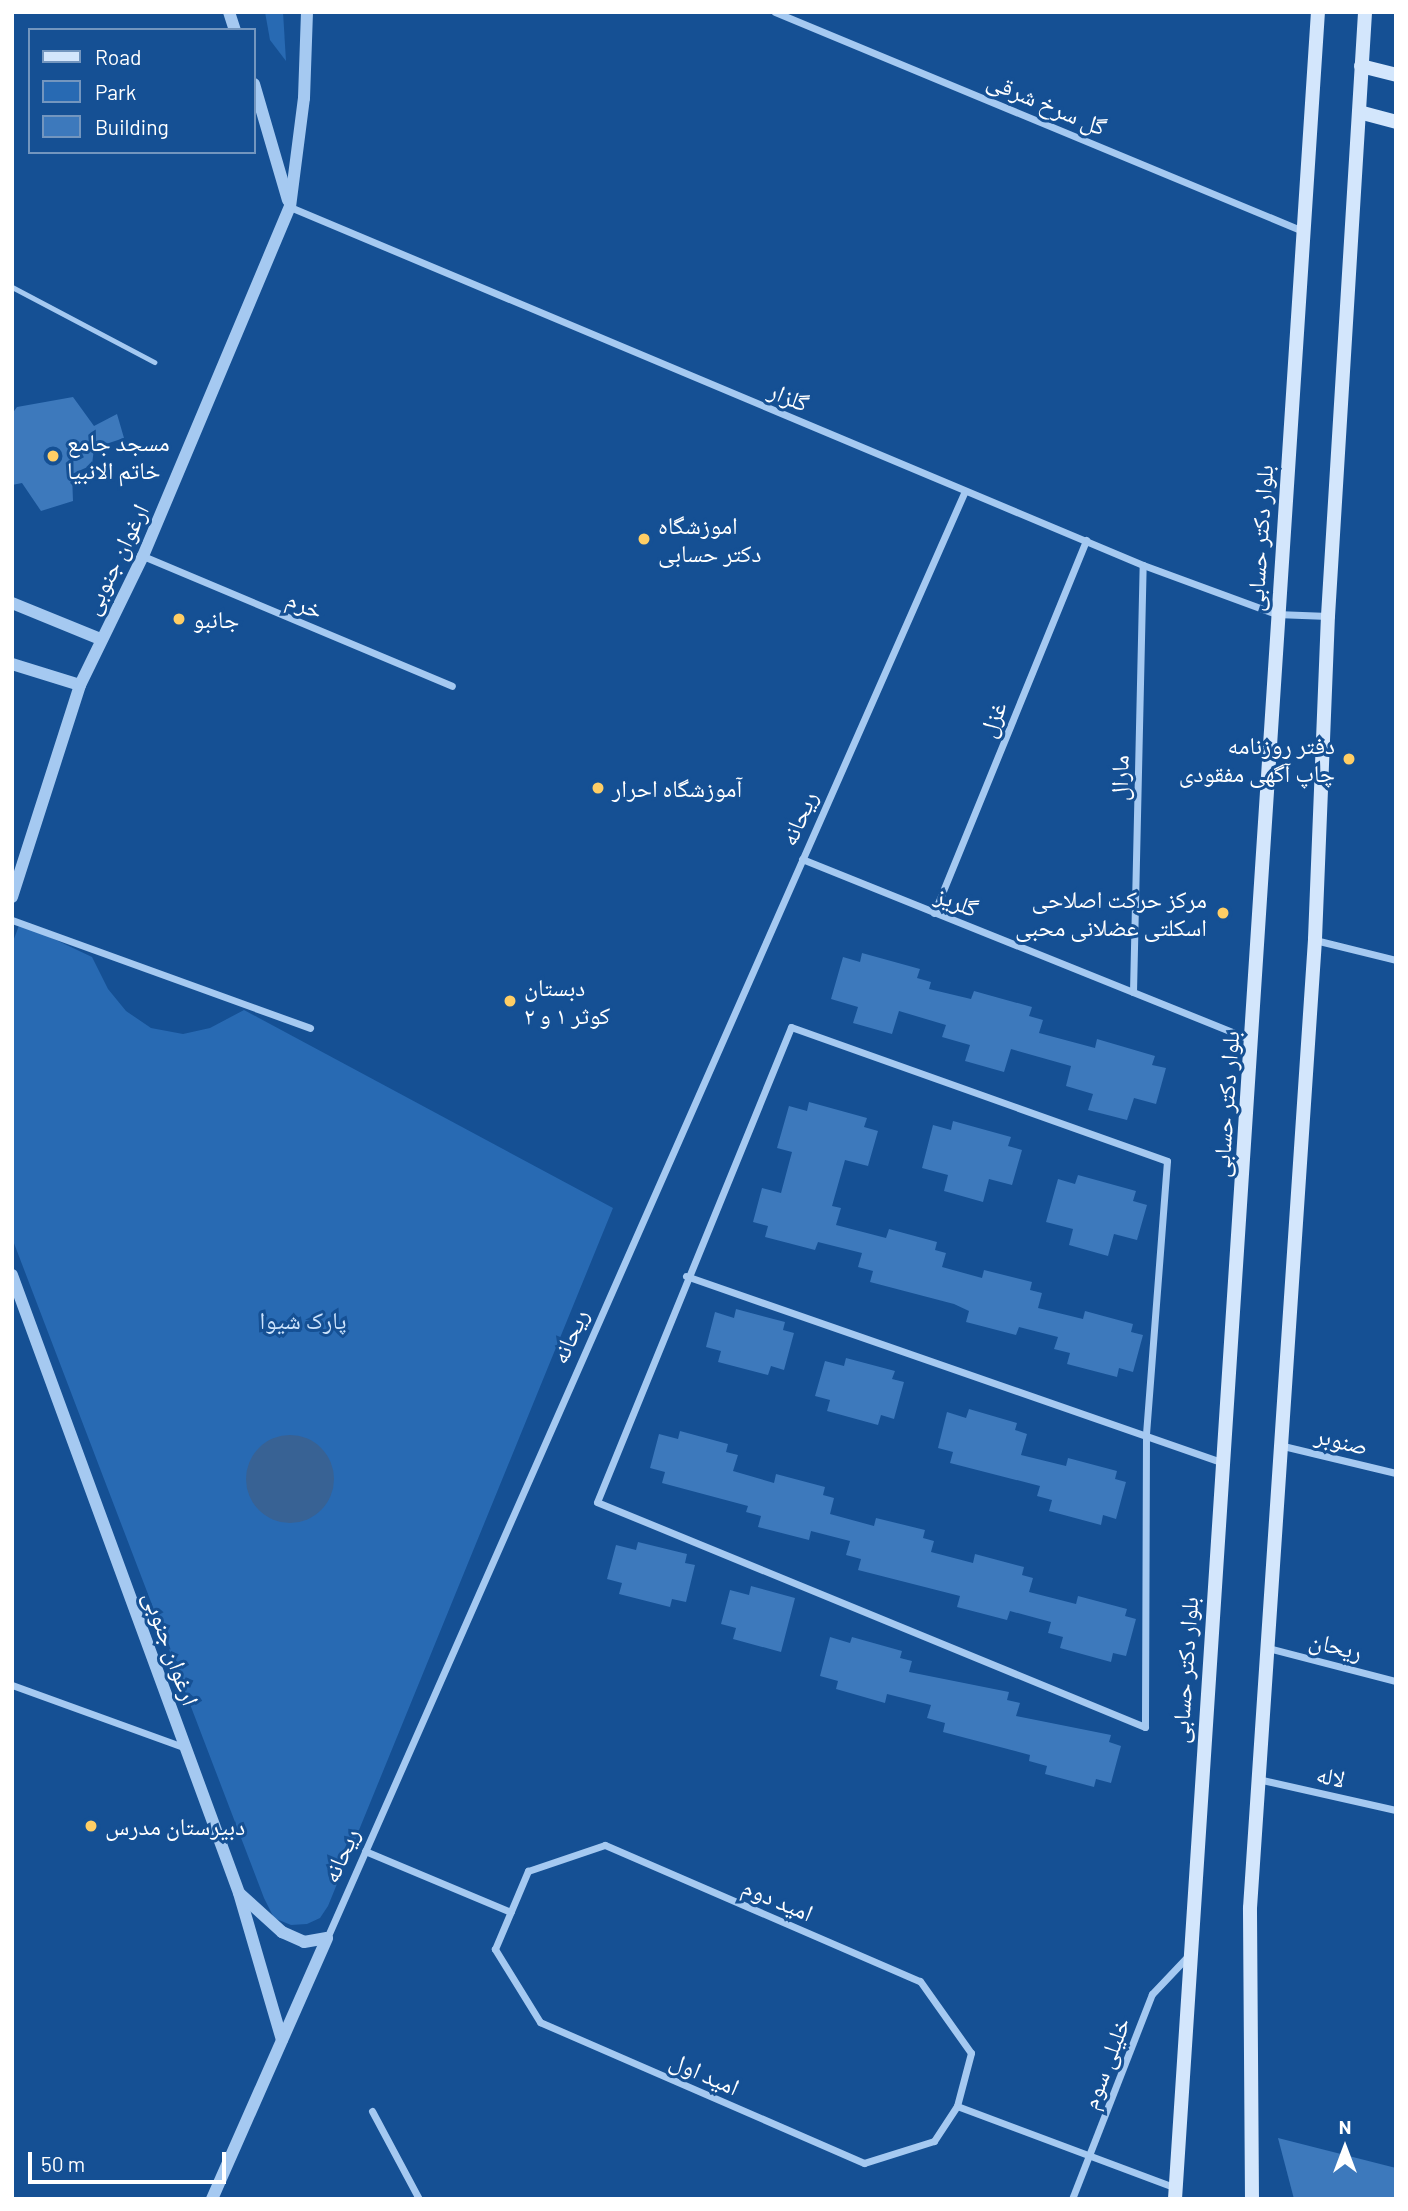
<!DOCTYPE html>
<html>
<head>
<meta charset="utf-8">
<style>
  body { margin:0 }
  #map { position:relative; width:1408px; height:2211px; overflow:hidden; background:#155094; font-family:Barlow,"Noto Naskh Arabic",sans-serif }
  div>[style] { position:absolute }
  .green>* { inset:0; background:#286ab3 }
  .water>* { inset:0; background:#386294 }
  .round { border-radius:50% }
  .building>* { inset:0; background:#3d79bc }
  .service>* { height:5px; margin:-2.5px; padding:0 2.5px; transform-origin:2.5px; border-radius:2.5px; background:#a5c9f1 }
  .minor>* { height:7px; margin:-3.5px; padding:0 3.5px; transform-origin:3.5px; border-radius:3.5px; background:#a5c9f1 }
  .tertiary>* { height:12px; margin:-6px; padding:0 6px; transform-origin:6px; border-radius:6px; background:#a5c9f1 }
  .secondary>* { height:14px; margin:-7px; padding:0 7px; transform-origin:7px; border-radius:7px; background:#d3e6fc }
  .dots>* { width:19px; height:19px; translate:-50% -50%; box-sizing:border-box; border:4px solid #155094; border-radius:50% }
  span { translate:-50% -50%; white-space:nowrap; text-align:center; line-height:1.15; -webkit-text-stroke:6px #155094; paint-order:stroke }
  .street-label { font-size:24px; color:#fff }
  .poi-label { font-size:24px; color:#fff }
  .left { translate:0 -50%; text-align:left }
  .right { translate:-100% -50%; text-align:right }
  .park-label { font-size:24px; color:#cce3fc }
  .frame { position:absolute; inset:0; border:14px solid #fff; pointer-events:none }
  .legend { position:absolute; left:28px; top:28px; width:228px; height:126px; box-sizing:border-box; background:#155094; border:2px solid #7396bf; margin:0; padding:9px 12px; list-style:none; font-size:21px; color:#fff }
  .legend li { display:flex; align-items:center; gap:14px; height:35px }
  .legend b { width:35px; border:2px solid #7396bf }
  .north { position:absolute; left:1310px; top:2113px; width:70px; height:70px; -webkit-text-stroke:5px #155094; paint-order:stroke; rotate:0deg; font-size:19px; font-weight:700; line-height:28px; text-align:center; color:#fff }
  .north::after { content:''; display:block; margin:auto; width:24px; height:32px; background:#fff; clip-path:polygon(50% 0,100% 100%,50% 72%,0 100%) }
  .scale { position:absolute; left:28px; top:2152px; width:198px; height:32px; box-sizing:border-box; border:4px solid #fff; border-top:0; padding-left:9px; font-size:21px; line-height:24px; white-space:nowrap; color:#fff; -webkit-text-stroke:5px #155094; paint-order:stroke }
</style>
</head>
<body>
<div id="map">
  <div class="green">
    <i style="clip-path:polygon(265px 12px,283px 12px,286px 61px,270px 40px)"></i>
    <i style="clip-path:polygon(20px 923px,92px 957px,108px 989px,126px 1011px,151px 1028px,183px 1034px,210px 1028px,244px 1010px,613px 1208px,328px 1906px,320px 1918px,307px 1924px,291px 1925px,274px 1918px,264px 1898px,12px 1238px,12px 944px)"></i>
  </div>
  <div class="water">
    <i class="round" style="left:246px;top:1435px;width:88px;height:88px"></i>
  </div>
  <div class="building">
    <i style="clip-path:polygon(73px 397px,94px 426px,117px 414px,124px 438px,94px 448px,92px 465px,72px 474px,73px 501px,41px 511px,22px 483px,12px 485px,12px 414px,17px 407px)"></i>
    <i style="clip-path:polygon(862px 953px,920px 969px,917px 978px,931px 982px,929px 989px,971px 999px,974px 991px,1032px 1007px,1029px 1016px,1043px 1020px,1039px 1033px,1095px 1048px,1097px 1039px,1155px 1056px,1152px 1065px,1166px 1068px,1156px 1104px,1134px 1098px,1127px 1120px,1088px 1110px,1093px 1094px,1066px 1086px,1071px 1066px,1011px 1049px,1004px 1072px,965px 1061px,970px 1045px,942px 1037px,946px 1025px,899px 1011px,892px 1034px,853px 1023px,858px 1007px,831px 999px,843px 957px,860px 962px)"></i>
    <i style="clip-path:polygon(809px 1102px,867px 1118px,864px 1127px,878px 1131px,868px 1166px,845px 1160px,832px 1206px,841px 1208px,836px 1225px,886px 1238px,889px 1229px,937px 1242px,935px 1250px,946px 1253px,942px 1267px,982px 1278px,984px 1270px,1032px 1282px,1030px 1290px,1042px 1293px,1038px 1308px,1083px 1319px,1085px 1311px,1133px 1324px,1131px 1332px,1143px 1335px,1133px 1372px,1119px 1368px,1117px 1377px,1067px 1364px,1070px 1353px,1054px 1349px,1058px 1337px,1019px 1327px,1016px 1335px,966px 1322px,969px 1311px,954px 1304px,870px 1282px,873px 1271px,858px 1267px,862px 1253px,818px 1242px,815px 1250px,765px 1237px,768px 1226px,753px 1222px,762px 1188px,781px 1193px,792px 1152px,777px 1148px,789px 1106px,807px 1111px)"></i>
    <i style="clip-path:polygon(953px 1121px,1011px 1137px,1008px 1146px,1022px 1150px,1012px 1185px,989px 1179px,983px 1202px,944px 1191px,948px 1175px,922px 1168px,933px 1125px,951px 1130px)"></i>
    <i style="clip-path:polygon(1078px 1175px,1136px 1191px,1133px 1201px,1147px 1205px,1137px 1240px,1114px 1234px,1108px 1256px,1069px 1245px,1073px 1229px,1046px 1222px,1058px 1179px,1075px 1184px)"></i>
    <i style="clip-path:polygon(736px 1309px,785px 1322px,783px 1330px,794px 1333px,784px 1370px,771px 1366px,768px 1375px,718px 1362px,721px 1351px,706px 1347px,715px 1312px,734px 1318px)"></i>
    <i style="clip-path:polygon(846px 1358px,895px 1371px,892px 1379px,904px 1382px,894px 1419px,881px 1415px,878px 1425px,827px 1411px,830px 1400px,815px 1396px,825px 1361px,844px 1366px)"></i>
    <i style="clip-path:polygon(969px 1409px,1017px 1423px,1015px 1430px,1027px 1434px,1021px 1455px,1066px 1466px,1068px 1458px,1117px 1471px,1115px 1479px,1126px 1482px,1116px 1519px,1103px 1515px,1101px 1525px,1049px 1511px,1052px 1500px,1037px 1496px,1040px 1486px,950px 1463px,953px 1452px,938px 1448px,947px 1412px,966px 1418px)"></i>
    <i style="clip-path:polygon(680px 1431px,728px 1444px,726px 1452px,738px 1455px,733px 1471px,774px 1483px,776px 1474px,825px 1487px,823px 1495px,834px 1498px,830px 1514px,874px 1526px,876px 1518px,925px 1530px,923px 1538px,934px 1541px,931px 1552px,973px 1563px,975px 1554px,1024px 1567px,1022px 1575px,1033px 1578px,1029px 1592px,1076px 1604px,1078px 1596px,1127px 1609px,1125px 1616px,1136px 1619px,1126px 1656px,1113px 1653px,1111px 1662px,1060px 1648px,1063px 1637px,1048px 1633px,1051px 1622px,1010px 1611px,1007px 1620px,957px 1607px,960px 1596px,858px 1570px,861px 1559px,846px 1555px,850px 1541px,811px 1531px,809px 1540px,758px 1527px,761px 1516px,746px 1512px,748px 1506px,662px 1483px,665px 1472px,650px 1468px,659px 1434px,678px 1439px)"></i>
    <i style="clip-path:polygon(638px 1542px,687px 1554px,685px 1563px,695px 1565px,686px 1602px,672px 1599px,670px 1607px,619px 1594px,622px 1583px,607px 1579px,616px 1545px,636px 1550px)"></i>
    <i style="clip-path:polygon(751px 1586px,795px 1598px,781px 1652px,733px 1639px,736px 1628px,721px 1624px,730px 1590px,749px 1595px)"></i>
    <i style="clip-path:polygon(830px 1637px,850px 1643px,852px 1637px,902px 1651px,900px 1658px,912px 1661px,909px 1672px,1009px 1692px,1007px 1700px,1020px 1703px,1016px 1716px,1111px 1735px,1109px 1742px,1121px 1746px,1111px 1783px,1096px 1779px,1094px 1787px,1045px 1774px,1047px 1766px,1029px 1761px,1030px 1755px,943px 1732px,945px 1723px,927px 1718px,931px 1705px,887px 1694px,885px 1703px,836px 1689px,838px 1681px,820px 1676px)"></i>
    <i style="clip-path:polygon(1278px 2138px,1396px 2168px,1396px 2199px,1294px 2199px)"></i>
  </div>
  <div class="service">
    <i style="left:12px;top:287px;width:161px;rotate:27.8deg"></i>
  </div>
  <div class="minor">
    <i style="left:775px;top:12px;width:572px;rotate:22.53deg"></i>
    <i style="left:290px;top:207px;width:925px;rotate:22.77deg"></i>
    <i style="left:1143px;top:565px;width:142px;rotate:20.2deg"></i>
    <i style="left:1276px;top:614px;width:52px;rotate:2.2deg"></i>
    <i style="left:143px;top:556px;width:335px;rotate:22.8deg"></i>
    <i style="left:802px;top:859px;width:485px;rotate:21.9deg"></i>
    <i style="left:934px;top:913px;width:403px;rotate:-67.8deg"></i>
    <i style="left:12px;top:920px;width:317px;rotate:19.9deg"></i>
    <i style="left:1315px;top:940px;width:83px;rotate:13.9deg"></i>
    <i style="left:1133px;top:992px;width:427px;rotate:-88.7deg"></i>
    <i style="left:791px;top:1027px;width:399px;rotate:19.6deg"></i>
    <i style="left:1167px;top:1161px;width:275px;rotate:94.4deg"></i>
    <i style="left:1146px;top:1435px;width:292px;rotate:90.2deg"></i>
    <i style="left:1145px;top:1727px;width:592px;rotate:-157.68deg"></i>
    <i style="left:597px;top:1502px;width:513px;rotate:-67.78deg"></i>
    <i style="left:686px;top:1276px;width:566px;rotate:19.17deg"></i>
    <i style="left:1279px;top:1445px;width:120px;rotate:13.5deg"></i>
    <i style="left:1268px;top:1648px;width:132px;rotate:14.5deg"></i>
    <i style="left:12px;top:1685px;width:185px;rotate:19.9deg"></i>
    <i style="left:1258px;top:1779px;width:141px;rotate:12.7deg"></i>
    <i style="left:605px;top:1845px;width:343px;rotate:23.4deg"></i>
    <i style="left:920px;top:1981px;width:88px;rotate:54.7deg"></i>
    <i style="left:971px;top:2053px;width:55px;rotate:104.8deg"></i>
    <i style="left:957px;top:2106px;width:42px;rotate:123.3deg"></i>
    <i style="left:934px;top:2141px;width:73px;rotate:162.6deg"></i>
    <i style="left:864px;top:2163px;width:353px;rotate:-156.5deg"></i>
    <i style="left:540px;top:2022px;width:86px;rotate:-121.7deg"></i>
    <i style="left:495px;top:1949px;width:85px;rotate:-67.1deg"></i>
    <i style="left:528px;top:1871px;width:81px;rotate:-18.7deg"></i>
    <i style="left:365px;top:1851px;width:158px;rotate:22.7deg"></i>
    <i style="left:327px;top:1938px;width:1581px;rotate:-66.21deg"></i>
    <i style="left:957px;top:2106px;width:234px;rotate:20.5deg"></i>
    <i style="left:372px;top:2111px;width:100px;rotate:61.9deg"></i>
    <i style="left:1072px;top:2199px;width:220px;rotate:-68.7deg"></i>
    <i style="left:1152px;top:1994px;width:52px;rotate:-46.5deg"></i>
  </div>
  <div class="tertiary">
    <i style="left:229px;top:12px;width:19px;rotate:72deg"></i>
    <i style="left:254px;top:84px;width:121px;rotate:73.7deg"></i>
    <i style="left:12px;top:603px;width:95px;rotate:22.2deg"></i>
    <i style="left:12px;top:664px;width:71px;rotate:17.2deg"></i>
    <i style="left:12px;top:897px;width:223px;rotate:-72.2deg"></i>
    <i style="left:80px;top:685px;width:144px;rotate:-64deg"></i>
    <i style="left:143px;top:556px;width:379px;rotate:-67.2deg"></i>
    <i style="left:290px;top:207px;width:110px;rotate:-82.7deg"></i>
    <i style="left:304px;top:98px;width:86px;rotate:-88deg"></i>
    <i style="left:12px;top:1275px;width:658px;rotate:69.83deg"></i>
    <i style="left:239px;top:1893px;width:153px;rotate:73.7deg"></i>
    <i style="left:240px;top:1894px;width:57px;rotate:42.1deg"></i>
    <i style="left:282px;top:1932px;width:24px;rotate:24deg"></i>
    <i style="left:304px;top:1942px;width:23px;rotate:-10deg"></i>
    <i style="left:212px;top:2199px;width:285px;rotate:-66.2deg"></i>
  </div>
  <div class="secondary">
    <i style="left:1361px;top:66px;width:36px;rotate:14deg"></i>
    <i style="left:1359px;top:112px;width:38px;rotate:15deg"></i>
    <i style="left:1175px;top:2199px;width:2192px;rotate:-86.26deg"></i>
    <i style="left:1252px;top:2199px;width:291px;rotate:-90.4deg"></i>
    <i style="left:1250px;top:1908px;width:971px;rotate:-86.16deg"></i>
    <i style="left:1315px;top:939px;width:323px;rotate:-87.7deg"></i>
    <i style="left:1328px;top:616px;width:605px;rotate:-86.49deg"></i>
  </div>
  <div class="dots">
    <i style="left:53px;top:456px;background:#ffce65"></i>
    <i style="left:644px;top:539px;background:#ffce65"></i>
    <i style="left:179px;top:619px;background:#ffce65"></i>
    <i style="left:1349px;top:759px;background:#ffce65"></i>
    <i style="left:598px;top:788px;background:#ffce65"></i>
    <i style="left:1223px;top:913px;background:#ffce65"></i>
    <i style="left:510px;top:1001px;background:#ffce65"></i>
    <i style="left:91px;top:1826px;background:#ffce65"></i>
  </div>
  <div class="street-label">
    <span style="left:1047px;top:103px;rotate:23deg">گل سرخ شرقی</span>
    <span style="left:789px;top:396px;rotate:23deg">گلزار</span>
    <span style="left:1259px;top:538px;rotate:-86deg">بلوار دکتر حسابی</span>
    <span style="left:115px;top:559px;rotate:-64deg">ارغوان جنوبی</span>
    <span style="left:305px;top:604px;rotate:23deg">خرم</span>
    <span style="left:992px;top:719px;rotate:-68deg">غزل</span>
    <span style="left:1119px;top:778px;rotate:-89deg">مارال</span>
    <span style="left:798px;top:818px;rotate:-66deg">ریحانه</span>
    <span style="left:957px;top:901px;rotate:22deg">گلریز</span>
    <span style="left:1225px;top:1104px;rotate:-86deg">بلوار دکتر حسابی</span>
    <span style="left:569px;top:1336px;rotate:-66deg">ریحانه</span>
    <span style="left:1342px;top:1440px;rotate:14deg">صنوبر</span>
    <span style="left:1336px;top:1645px;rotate:14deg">ریحان</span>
    <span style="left:172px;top:1648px;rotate:70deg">ارغوان جنوبی</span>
    <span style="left:1184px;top:1670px;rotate:-86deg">بلوار دکتر حسابی</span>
    <span style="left:1331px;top:1776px;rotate:13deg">لاله</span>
    <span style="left:340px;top:1855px;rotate:-66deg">ریحانه</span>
    <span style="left:778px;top:1899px;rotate:23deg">امید دوم</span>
    <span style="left:1105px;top:2063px;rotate:-69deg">خلیلی سوم</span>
    <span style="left:705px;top:2073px;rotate:24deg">امید اول</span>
  </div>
  <div class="poi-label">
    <span class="left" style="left:67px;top:456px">مسجد جامع<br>خاتم الانبیا</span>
    <span class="left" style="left:658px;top:539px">اموزشگاه<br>دکتر حسابی</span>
    <span class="left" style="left:193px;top:619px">جانبو</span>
    <span class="right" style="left:1335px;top:759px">دفتر روزنامه<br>چاپ آگهی مفقودی</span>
    <span class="left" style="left:612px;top:788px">آموزشگاه احرار</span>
    <span class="right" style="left:1207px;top:913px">مرکز حرکت اصلاحی<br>اسکلتی عضلانی محبی</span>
    <span class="left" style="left:524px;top:1001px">دبستان<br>کوثر ۱ و ۲</span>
    <span class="left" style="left:105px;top:1826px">دبیرستان مدرس</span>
  </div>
  <div class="park-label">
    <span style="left:303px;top:1320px">پارک شیوا</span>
  </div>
  <div class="frame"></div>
  <ul class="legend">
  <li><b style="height:9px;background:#d3e6fc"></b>Road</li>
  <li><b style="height:19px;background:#286ab3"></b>Park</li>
  <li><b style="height:19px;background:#3d79bc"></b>Building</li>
  </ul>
  <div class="north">N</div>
  <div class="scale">50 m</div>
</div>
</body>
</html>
